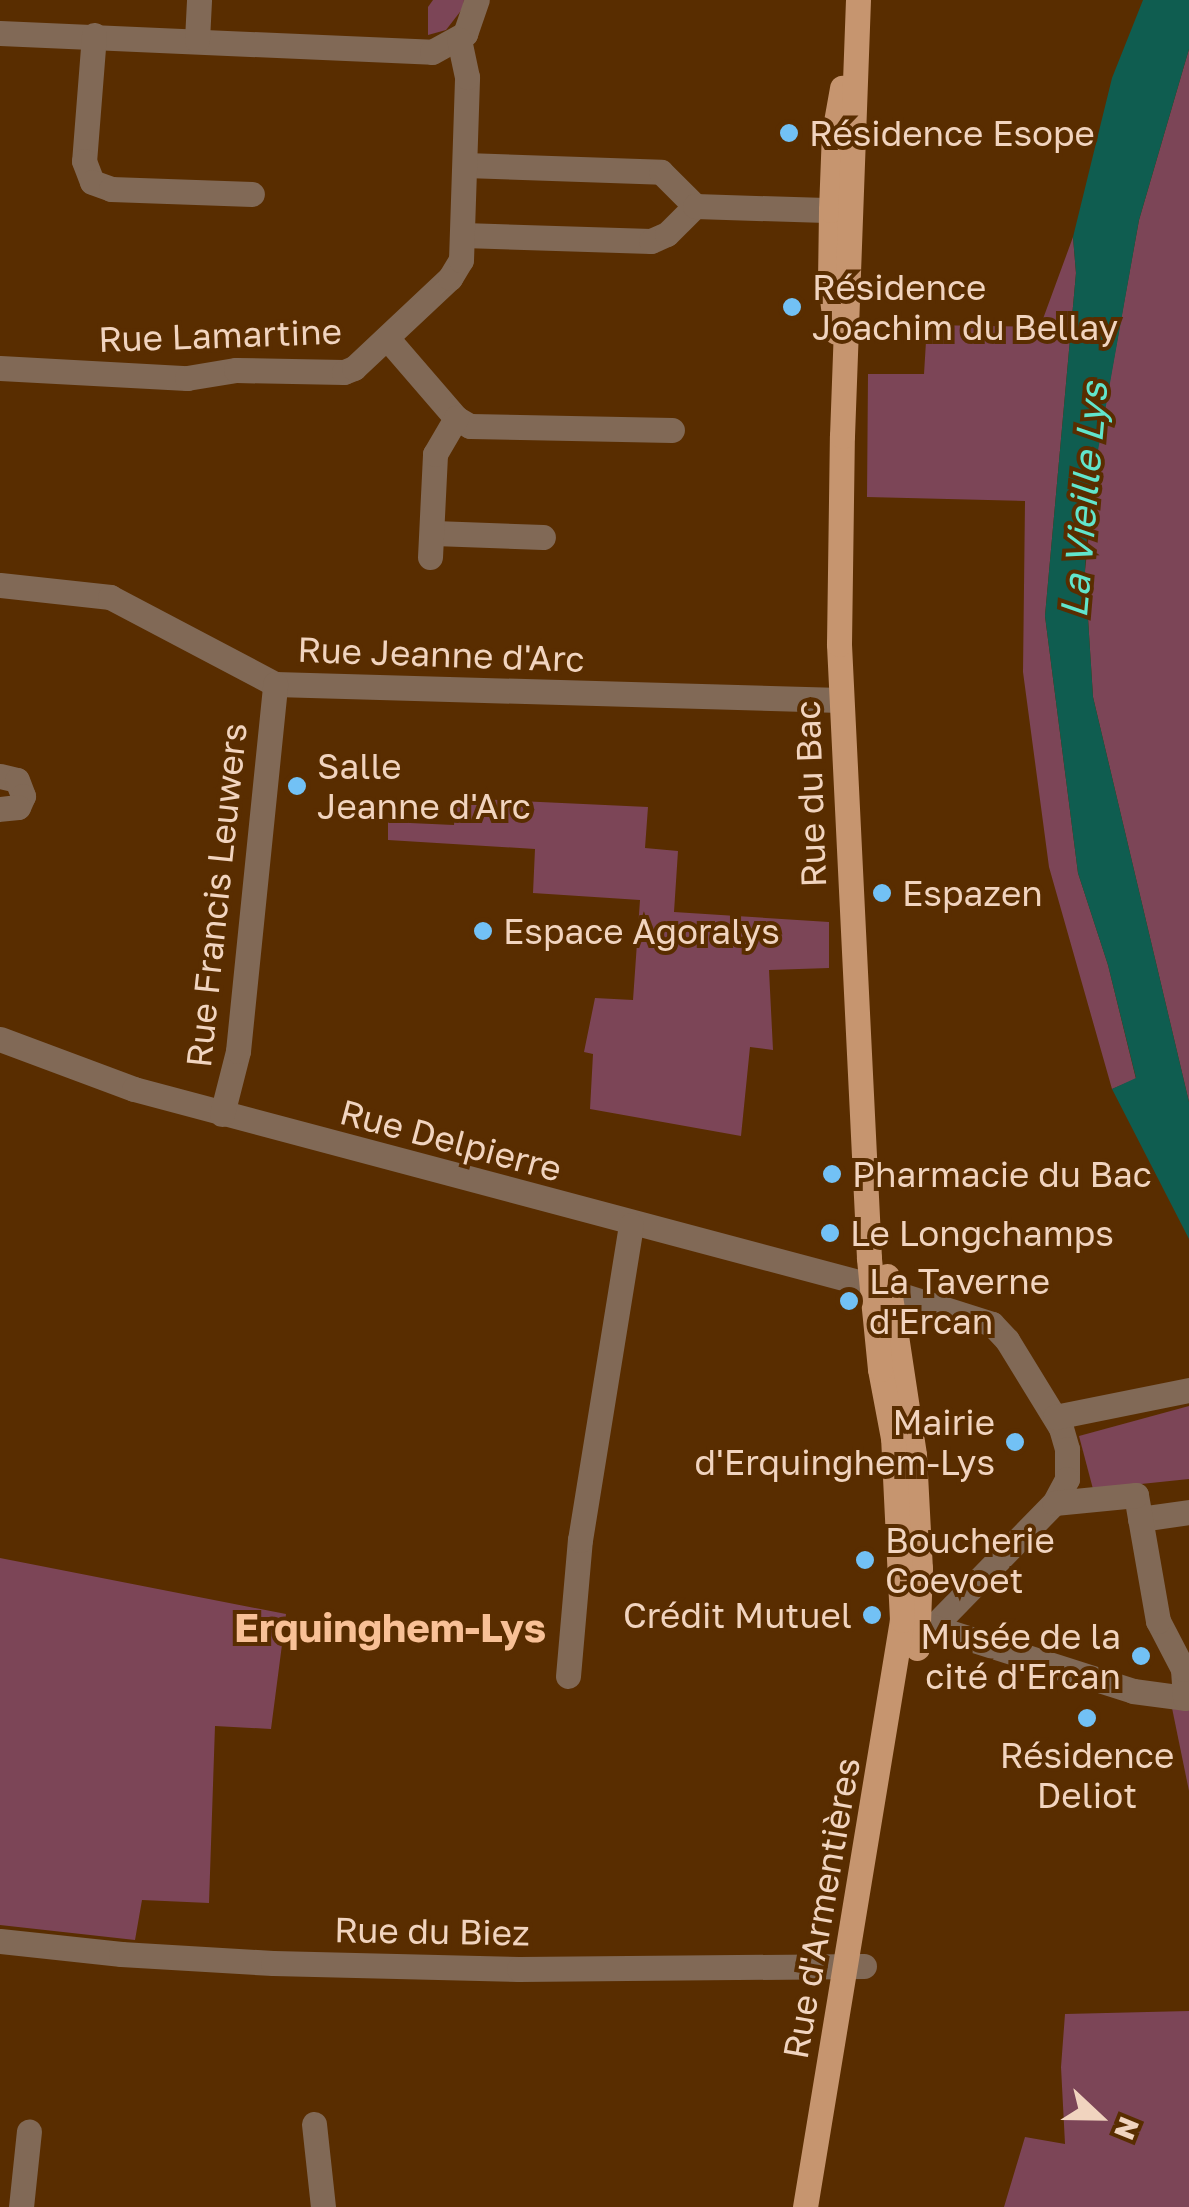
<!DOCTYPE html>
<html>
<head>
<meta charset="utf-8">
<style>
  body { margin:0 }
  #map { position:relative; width:1189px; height:2207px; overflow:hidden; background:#592d00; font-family:"Golos Text",sans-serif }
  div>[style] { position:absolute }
  .green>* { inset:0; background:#7c4557 }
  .water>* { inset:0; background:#0f5d50 }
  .minor>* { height:25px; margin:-12.5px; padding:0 12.5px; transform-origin:12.5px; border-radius:12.5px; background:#816956 }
  .major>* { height:25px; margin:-12.5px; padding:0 12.5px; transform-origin:12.5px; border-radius:12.5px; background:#c6956f }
  .dots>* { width:28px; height:28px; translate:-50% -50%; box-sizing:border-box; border:5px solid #592d00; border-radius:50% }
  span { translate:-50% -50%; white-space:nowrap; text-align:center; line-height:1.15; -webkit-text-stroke:8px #592d00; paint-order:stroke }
  .poi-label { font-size:35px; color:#f1d4bf }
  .left { translate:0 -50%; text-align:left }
  .right { translate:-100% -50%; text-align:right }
  .street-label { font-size:35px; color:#f1d4bf }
  .water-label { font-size:38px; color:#61e5cc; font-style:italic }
  .quarter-label { font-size:40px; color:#f8c096; font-weight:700 }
  .north { position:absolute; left:1049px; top:2067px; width:100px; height:100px; -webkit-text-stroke:8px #592d00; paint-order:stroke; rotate:112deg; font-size:28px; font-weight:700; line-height:40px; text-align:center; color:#f1d4bf }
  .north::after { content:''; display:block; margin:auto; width:35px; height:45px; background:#f1d4bf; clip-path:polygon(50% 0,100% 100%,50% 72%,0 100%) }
</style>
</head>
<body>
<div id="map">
  <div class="green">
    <i style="clip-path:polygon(433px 0,464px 0,463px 8px,446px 30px,428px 35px,428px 7px)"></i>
    <i style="clip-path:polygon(1189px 49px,1189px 1102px,1093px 697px,1085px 571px,1098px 447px,1139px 220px)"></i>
    <i style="clip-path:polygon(1073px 237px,1076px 273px,1045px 616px,1078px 873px,1108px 965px,1136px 1079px,1112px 1089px,1049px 867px,1023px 672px,1025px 501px,867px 497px,868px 374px,924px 374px,927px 325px,1040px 327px)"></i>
    <i style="clip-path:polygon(456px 798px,648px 807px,645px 848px,678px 851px,674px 912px,829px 922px,829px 968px,769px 970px,773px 1050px,750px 1047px,741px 1136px,590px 1109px,593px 1054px,584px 1052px,595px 998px,633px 1000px,640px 900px,533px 893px,535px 849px,388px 840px,388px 822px,454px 825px)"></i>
    <i style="clip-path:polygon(1189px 1406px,1189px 1479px,1093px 1489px,1079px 1436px)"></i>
    <i style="clip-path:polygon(0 1558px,286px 1614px,271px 1729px,215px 1726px,209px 1903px,142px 1900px,135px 1940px,0 1925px)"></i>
    <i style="clip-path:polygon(1172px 1708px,1189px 1708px,1189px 1791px)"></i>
    <i style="clip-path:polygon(1189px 2011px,1189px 2207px,1004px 2207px,1025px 2137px,1065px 2144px,1061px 2067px,1065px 2014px)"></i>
  </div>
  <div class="water">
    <i style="clip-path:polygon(1143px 0,1189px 0,1189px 49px,1139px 220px,1089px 501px,1085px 571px,1093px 697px,1189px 1102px,1189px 1239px,1112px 1089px,1136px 1078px,1108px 965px,1078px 873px,1045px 616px,1076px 273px,1073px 237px,1112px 78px)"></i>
  </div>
  <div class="minor">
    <i style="left:0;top:33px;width:432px;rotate:2.5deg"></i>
    <i style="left:432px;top:52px;width:38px;rotate:-29deg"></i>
    <i style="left:465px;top:34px;width:36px;rotate:-71deg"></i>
    <i style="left:94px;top:35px;width:126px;rotate:94.5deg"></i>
    <i style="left:84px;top:161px;width:22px;rotate:69deg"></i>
    <i style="left:92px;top:182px;width:20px;rotate:20deg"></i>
    <i style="left:111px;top:189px;width:141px;rotate:2deg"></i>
    <i style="left:197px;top:40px;width:40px;rotate:-87.1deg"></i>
    <i style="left:465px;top:165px;width:196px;rotate:2deg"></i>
    <i style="left:661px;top:172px;width:48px;rotate:45deg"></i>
    <i style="left:463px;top:235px;width:188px;rotate:1.8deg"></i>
    <i style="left:651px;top:241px;width:17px;rotate:-24deg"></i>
    <i style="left:667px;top:234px;width:40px;rotate:-45deg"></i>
    <i style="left:695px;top:206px;width:155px;rotate:1.8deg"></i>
    <i style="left:387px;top:338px;width:106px;rotate:49.2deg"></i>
    <i style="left:456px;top:418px;width:16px;rotate:30deg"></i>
    <i style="left:470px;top:426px;width:202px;rotate:1.1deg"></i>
    <i style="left:0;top:368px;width:187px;rotate:3.1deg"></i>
    <i style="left:187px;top:378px;width:50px;rotate:-9.3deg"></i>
    <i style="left:236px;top:370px;width:108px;rotate:1.1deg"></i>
    <i style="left:344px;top:372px;width:11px;rotate:-22deg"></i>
    <i style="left:354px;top:368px;width:132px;rotate:-43.2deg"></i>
    <i style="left:450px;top:278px;width:21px;rotate:-59deg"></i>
    <i style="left:461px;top:260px;width:183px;rotate:-88.1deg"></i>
    <i style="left:467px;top:77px;width:38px;rotate:-102deg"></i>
    <i style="left:434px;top:533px;width:109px;rotate:2.1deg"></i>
    <i style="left:430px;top:557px;width:103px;rotate:-87.2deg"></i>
    <i style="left:435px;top:454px;width:42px;rotate:-59.7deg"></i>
    <i style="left:0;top:585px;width:111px;rotate:6.2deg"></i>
    <i style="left:110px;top:597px;width:187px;rotate:27.8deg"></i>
    <i style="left:275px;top:684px;width:566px;rotate:1.62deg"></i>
    <i style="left:0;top:776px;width:17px;rotate:13deg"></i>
    <i style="left:17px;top:780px;width:17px;rotate:69deg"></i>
    <i style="left:23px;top:796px;width:12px;rotate:114deg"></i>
    <i style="left:18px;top:807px;width:18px;rotate:174deg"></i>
    <i style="left:0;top:1039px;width:143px;rotate:20.5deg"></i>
    <i style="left:134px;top:1089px;width:758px;rotate:14.92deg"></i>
    <i style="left:866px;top:1284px;width:132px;rotate:17.6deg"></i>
    <i style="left:992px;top:1324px;width:22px;rotate:47deg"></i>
    <i style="left:1007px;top:1340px;width:103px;rotate:58.5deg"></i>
    <i style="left:1061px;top:1428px;width:22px;rotate:74deg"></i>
    <i style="left:1067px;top:1449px;width:30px;rotate:90deg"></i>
    <i style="left:1067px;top:1479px;width:27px;rotate:118deg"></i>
    <i style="left:1054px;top:1503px;width:173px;rotate:134.3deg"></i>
    <i style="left:933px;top:1627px;width:32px;rotate:-167deg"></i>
    <i style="left:222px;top:1114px;width:65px;rotate:-75.7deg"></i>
    <i style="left:238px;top:1051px;width:369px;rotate:-84.2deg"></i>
    <i style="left:1055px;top:1417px;width:137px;rotate:-11.4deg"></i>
    <i style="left:1140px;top:1519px;width:49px;rotate:-8.1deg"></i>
    <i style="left:933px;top:1627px;width:210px;rotate:17.7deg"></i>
    <i style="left:1133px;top:1691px;width:52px;rotate:7.7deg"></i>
    <i style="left:1185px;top:1698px;width:29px;rotate:-94deg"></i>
    <i style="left:1183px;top:1669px;width:54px;rotate:-117.5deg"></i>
    <i style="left:1158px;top:1621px;width:128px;rotate:-99.9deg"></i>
    <i style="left:1136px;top:1495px;width:82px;rotate:174.4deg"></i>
    <i style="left:568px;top:1676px;width:137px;rotate:-85deg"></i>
    <i style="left:580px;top:1540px;width:319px;rotate:-80.8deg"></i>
    <i style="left:0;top:1941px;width:122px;rotate:6.1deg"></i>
    <i style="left:121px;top:1954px;width:152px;rotate:3.4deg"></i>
    <i style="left:273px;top:1963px;width:246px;rotate:1.4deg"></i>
    <i style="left:519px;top:1969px;width:345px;rotate:-0.5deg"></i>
    <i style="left:314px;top:2124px;width:83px;rotate:83.8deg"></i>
    <i style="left:21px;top:2207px;width:76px;rotate:-84deg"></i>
  </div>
  <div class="major">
    <i style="left:836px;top:332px;width:50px;rotate:-96.8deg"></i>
    <i style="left:830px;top:282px;width:72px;rotate:-89.2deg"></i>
    <i style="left:831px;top:210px;width:77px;rotate:-87.8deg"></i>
    <i style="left:834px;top:133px;width:46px;rotate:-79.9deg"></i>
    <i style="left:887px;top:1276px;width:181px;rotate:81.4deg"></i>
    <i style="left:914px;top:1455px;width:113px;rotate:87deg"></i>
    <i style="left:920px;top:1568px;width:80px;rotate:92.1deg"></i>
    <i style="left:805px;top:2207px;width:595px;rotate:-80.62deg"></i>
    <i style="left:902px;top:1620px;width:182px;rotate:-92.8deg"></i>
    <i style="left:893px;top:1438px;width:70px;rotate:-100.7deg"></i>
    <i style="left:880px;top:1369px;width:112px;rotate:-95.7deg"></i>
    <i style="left:869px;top:1258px;width:615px;rotate:-92.8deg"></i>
    <i style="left:839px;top:644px;width:208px;rotate:-89.2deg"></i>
    <i style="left:842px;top:436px;width:436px;rotate:-87.9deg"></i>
  </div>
  <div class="dots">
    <i style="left:789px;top:133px;background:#72c1f5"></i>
    <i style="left:792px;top:307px;background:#72c1f5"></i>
    <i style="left:297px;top:786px;background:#72c1f5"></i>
    <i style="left:882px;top:893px;background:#72c1f5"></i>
    <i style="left:483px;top:931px;background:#72c1f5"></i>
    <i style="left:832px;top:1174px;background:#72c1f5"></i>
    <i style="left:830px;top:1233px;background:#72c1f5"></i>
    <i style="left:849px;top:1301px;background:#72c1f5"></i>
    <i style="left:1015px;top:1442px;background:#72c1f5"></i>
    <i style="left:865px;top:1560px;background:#72c1f5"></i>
    <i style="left:872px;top:1615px;background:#72c1f5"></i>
    <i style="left:1141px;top:1656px;background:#72c1f5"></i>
    <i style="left:1087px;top:1718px;background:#72c1f5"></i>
  </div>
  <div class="poi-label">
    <span class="left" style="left:809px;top:133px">Résidence Esope</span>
    <span class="left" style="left:812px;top:307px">Résidence<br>Joachim du Bellay</span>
    <span class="left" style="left:317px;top:786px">Salle<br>Jeanne d'Arc</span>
    <span class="left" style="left:902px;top:893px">Espazen</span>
    <span class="left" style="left:503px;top:931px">Espace Agoralys</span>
    <span class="left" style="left:852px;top:1174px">Pharmacie du Bac</span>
    <span class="left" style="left:850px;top:1233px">Le Longchamps</span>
    <span class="left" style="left:869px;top:1301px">La Taverne<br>d'Ercan</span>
    <span class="right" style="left:995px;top:1442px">Mairie<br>d'Erquinghem-Lys</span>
    <span class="left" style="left:885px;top:1560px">Boucherie<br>Coevoet</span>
    <span class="right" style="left:852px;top:1615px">Crédit Mutuel</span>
    <span class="right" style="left:1121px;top:1656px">Musée de la<br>cité d'Ercan</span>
    <span style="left:1087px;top:1775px">Résidence<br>Deliot</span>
  </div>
  <div class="street-label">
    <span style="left:220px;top:335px;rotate:-2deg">Rue Lamartine</span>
    <span style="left:441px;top:654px;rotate:2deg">Rue Jeanne d'Arc</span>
    <span style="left:810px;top:794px;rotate:-92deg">Rue du Bac</span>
    <span style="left:216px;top:895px;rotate:-84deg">Rue Francis Leuwers</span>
    <span style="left:451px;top:1140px;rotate:15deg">Rue Delpierre</span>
    <span style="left:821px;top:1908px;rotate:-80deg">Rue d'Armentières</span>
    <span style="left:432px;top:1931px;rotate:1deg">Rue du Biez</span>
  </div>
  <div class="water-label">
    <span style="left:1083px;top:500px;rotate:-85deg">La Vieille Lys</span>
  </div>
  <div class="quarter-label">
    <span style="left:390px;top:1627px">Erquinghem-Lys</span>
  </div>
  <div class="north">N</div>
</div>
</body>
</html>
